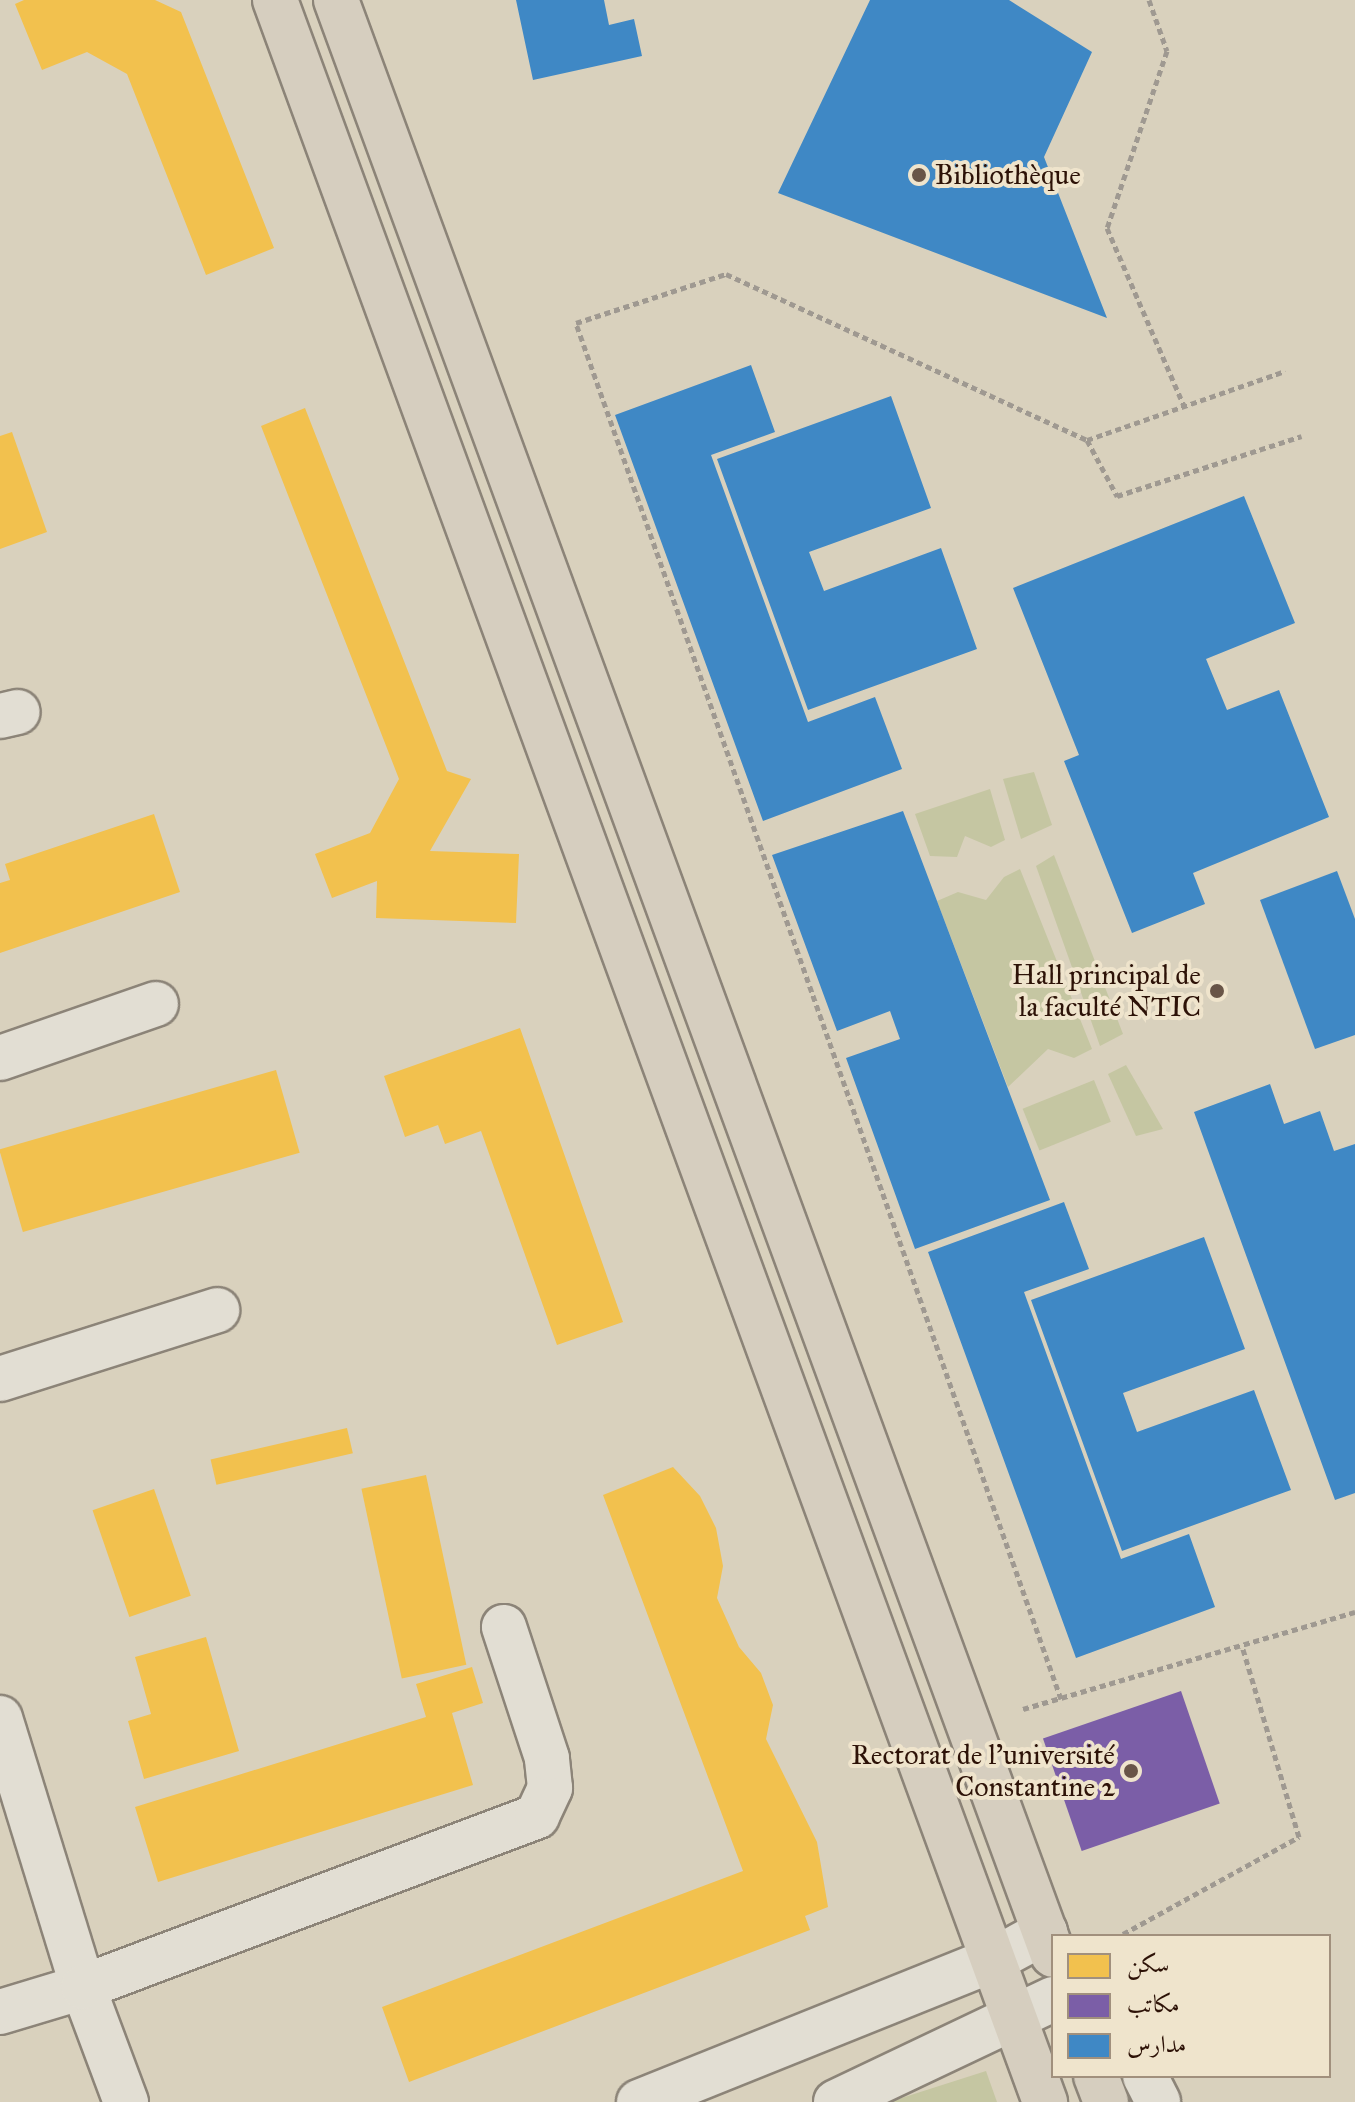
<!DOCTYPE html>
<html>
<head>
<meta charset="utf-8">
<style>
  body { margin:0 }
  #map { position:relative; width:1355px; height:2102px; overflow:hidden; background:#d9d1bd; font-family:"IM FELL Great Primer",Amiri,serif }
  div>[style] { position:absolute }
  .green>* { inset:0; background:#c5c6a2; transform-origin:0 0 }
  .homes>* { inset:0; background:#f2c14e; transform-origin:0 0 }
  .offices>* { inset:0; background:#7b5ea7; transform-origin:0 0 }
  .schools>* { inset:0; background:#3f88c5 }
  .path>* { height:5px; margin-top:-2.5px; transform-origin:0; background:repeating-linear-gradient(90deg,#9f9991 0 6px,transparent 0 10px) }
  .roads { filter:drop-shadow(2px 0 #8c8478) drop-shadow(-2px 0 #8c8478) drop-shadow(0 2px #8c8478) drop-shadow(0 -2px #8c8478) }
  .minor>* { height:44px; margin:-22px; padding:0 22px; transform-origin:22px; border-radius:22px; background:#e2ded3 }
  .major>* { height:44px; margin:-22px; padding:0 22px; transform-origin:22px; border-radius:22px; background:#d6cebf }
  .dots>* { width:22px; height:22px; translate:-50% -50%; box-sizing:border-box; border:4px solid #efe4cc; border-radius:50% }
  span { translate:-50% -50%; white-space:nowrap; text-align:center; line-height:1.15; -webkit-text-stroke:8px #efe4cc; paint-order:stroke }
  .poi-label { font-size:28px; color:#2d1207 }
  .left { translate:0 -50%; text-align:left }
  .right { translate:-100% -50%; text-align:right }
  .legend { position:absolute; left:1051px; top:1934px; width:280px; height:144px; box-sizing:border-box; background:#efe4cc; border:2px solid #a1907d; margin:0; padding:10px 14px; list-style:none; font-size:24px; color:#2d1207 }
  .legend li { display:flex; align-items:center; gap:16px; height:40px }
  .legend b { width:40px; border:2px solid #a1907d }
</style>
</head>
<body>
<div id="map">
  <div class="green">
    <i style="clip-path:polygon(1034px 772px,1052px 825px,1021px 839px,1003px 779px)"></i>
    <i style="clip-path:polygon(990px 789px,1005px 840px,991px 847px,965px 836px,957px 857px,930px 856px,915px 814px)"></i>
    <i style="clip-path:polygon(1054px 855px,1123px 1034px,1100px 1046px,1036px 866px)"></i>
    <i style="clip-path:polygon(1020px 869px,1092px 1049px,1074px 1058px,1048px 1049px,1008px 1087px,937px 901px,958px 892px,986px 900px,1004px 877px)"></i>
    <i style="clip-path:polygon(1126px 1065px,1163px 1129px,1136px 1136px,1108px 1074px)"></i>
    <i style="left:1094px;top:1080px;width:45px;height:77px;rotate:68deg"></i>
    <i style="clip-path:polygon(986px 2071px,997px 2102px,889px 2102px)"></i>
  </div>
  <div class="homes">
    <i style="clip-path:polygon(24px 0,155px 0,181px 12px,274px 248px,206px 275px,127px 74px,87px 52px,42px 70px,15px 4px)"></i>
    <i style="clip-path:polygon(305px 408px,447px 771px,471px 779px,430px 851px,519px 854px,516px 923px,376px 918px,377px 881px,332px 898px,315px 854px,370px 833px,399px 779px,261px 426px)"></i>
    <i style="clip-path:polygon(12px 432px,47px 532px,0 549px,0 436px)"></i>
    <i style="clip-path:polygon(154px 814px,180px 892px,0 953px,0 883px,10px 880px,5px 864px)"></i>
    <i style="clip-path:polygon(520px 1028px,623px 1322px,557px 1345px,481px 1131px,445px 1144px,438px 1125px,405px 1137px,384px 1076px)"></i>
    <i style="left:276px;top:1070px;width:86px;height:288px;rotate:74deg"></i>
    <i style="left:347px;top:1428px;width:26px;height:140px;rotate:77deg"></i>
    <i style="clip-path:polygon(673px 1467px,700px 1496px,716px 1528px,723px 1566px,717px 1598px,739px 1647px,761px 1673px,773px 1705px,766px 1739px,817px 1842px,828px 1907px,805px 1916px,810px 1930px,409px 2082px,382px 2007px,743px 1871px,603px 1495px)"></i>
    <i style="left:426px;top:1475px;width:194px;height:66px;rotate:78deg"></i>
    <i style="left:154px;top:1489px;width:113px;height:65px;rotate:71deg"></i>
    <i style="clip-path:polygon(206px 1637px,239px 1751px,144px 1779px,128px 1721px,151px 1714px,135px 1657px)"></i>
    <i style="clip-path:polygon(472px 1667px,483px 1703px,452px 1713px,473px 1785px,158px 1882px,135px 1807px,426px 1717px,416px 1684px)"></i>
  </div>
  <div class="offices">
    <i style="left:1181px;top:1691px;width:119px;height:146px;rotate:71deg"></i>
  </div>
  <div class="schools">
    <i style="clip-path:polygon(516px 0,604px 0,609px 25px,634px 19px,642px 56px,533px 80px)"></i>
    <i style="clip-path:polygon(870px 0,1009px 0,1092px 52px,1044px 157px,1107px 318px,778px 193px)"></i>
    <i style="clip-path:polygon(751px 365px,775px 432px,711px 455px,808px 722px,875px 697px,902px 769px,763px 821px,615px 415px)"></i>
    <i style="clip-path:polygon(891px 396px,931px 508px,809px 552px,824px 591px,941px 548px,977px 649px,808px 710px,717px 459px)"></i>
    <i style="clip-path:polygon(1244px 496px,1295px 623px,1206px 659px,1227px 710px,1279px 690px,1329px 817px,1193px 873px,1205px 904px,1132px 933px,1064px 761px,1079px 755px,1013px 588px)"></i>
    <i style="clip-path:polygon(903px 811px,1050px 1200px,915px 1249px,846px 1058px,900px 1039px,890px 1011px,837px 1031px,772px 855px)"></i>
    <i style="clip-path:polygon(1337px 871px,1355px 919px,1355px 1035px,1315px 1049px,1260px 900px)"></i>
    <i style="clip-path:polygon(1270px 1084px,1284px 1124px,1320px 1111px,1334px 1151px,1355px 1144px,1355px 1493px,1335px 1500px,1194px 1112px)"></i>
    <i style="clip-path:polygon(1064px 1202px,1089px 1269px,1024px 1292px,1121px 1559px,1189px 1534px,1215px 1607px,1076px 1658px,928px 1252px)"></i>
    <i style="clip-path:polygon(1204px 1237px,1245px 1349px,1123px 1393px,1137px 1432px,1254px 1390px,1291px 1490px,1122px 1551px,1031px 1300px)"></i>
  </div>
  <div class="path">
    <i style="left:1149px;top:0;width:54px;rotate:70.6deg"></i>
    <i style="left:1167px;top:51px;width:187px;rotate:108.7deg"></i>
    <i style="left:1107px;top:228px;width:194px;rotate:66.6deg"></i>
    <i style="left:1087px;top:440px;width:210px;rotate:-19.2deg"></i>
    <i style="left:1061px;top:1699px;width:1459px;rotate:-109.42deg"></i>
    <i style="left:576px;top:323px;width:158px;rotate:-18.1deg"></i>
    <i style="left:726px;top:274px;width:397px;rotate:24.7deg"></i>
    <i style="left:1087px;top:440px;width:64px;rotate:61.8deg"></i>
    <i style="left:1117px;top:496px;width:194px;rotate:-18deg"></i>
    <i style="left:1023px;top:1709px;width:346px;rotate:-16.3deg"></i>
    <i style="left:1123px;top:1934px;width:201px;rotate:-28.9deg"></i>
    <i style="left:1299px;top:1837px;width:199px;rotate:-106.6deg"></i>
  </div>
  <div class="roads">
    <div class="minor">
      <i style="left:0;top:716px;width:18px;rotate:-13deg"></i>
      <i style="left:0;top:1058px;width:165px;rotate:-19.1deg"></i>
      <i style="left:0;top:1379px;width:228px;rotate:-17.6deg"></i>
      <i style="left:0;top:1718px;width:282px;rotate:72.9deg"></i>
      <i style="left:83px;top:1987px;width:123px;rotate:69.5deg"></i>
      <i style="left:0;top:2012px;width:87px;rotate:-16.8deg"></i>
      <i style="left:83px;top:1987px;width:485px;rotate:-20.6deg"></i>
      <i style="left:537px;top:1816px;width:31px;rotate:-65deg"></i>
      <i style="left:550px;top:1788px;width:30px;rotate:-96deg"></i>
      <i style="left:547px;top:1758px;width:138px;rotate:-108.2deg"></i>
      <i style="left:1145px;top:2076px;width:29px;rotate:63deg"></i>
      <i style="left:639px;top:2102px;width:384px;rotate:-21.9deg"></i>
      <i style="left:995px;top:1959px;width:57px;rotate:-28.4deg"></i>
      <i style="left:836px;top:2102px;width:240px;rotate:-25.4deg"></i>
    </div>
    <div class="major">
      <i style="left:275px;top:0;width:2239px;rotate:69.88deg"></i>
      <i style="left:336px;top:0;width:2082px;rotate:69.86deg"></i>
      <i style="left:1096px;top:2076px;width:28px;rotate:69deg"></i>
    </div>
  </div>
  <div class="dots">
    <i style="left:919px;top:175px;background:#695547"></i>
    <i style="left:1217px;top:991px;background:#695547"></i>
    <i style="left:1131px;top:1771px;background:#695547"></i>
  </div>
  <div class="poi-label">
    <span class="left" style="left:935px;top:175px">Bibliothèque</span>
    <span class="right" style="left:1201px;top:991px">Hall principal de<br>la faculté NTIC</span>
    <span class="right" style="left:1115px;top:1771px">Rectorat de l'université<br>Constantine 2</span>
  </div>
  <ul class="legend">
  <li><b style="height:22px;background:#f2c14e"></b>سكن</li>
  <li><b style="height:22px;background:#7b5ea7"></b>مكاتب</li>
  <li><b style="height:22px;background:#3f88c5"></b>مدارس</li>
  </ul>
</div>
</body>
</html>
